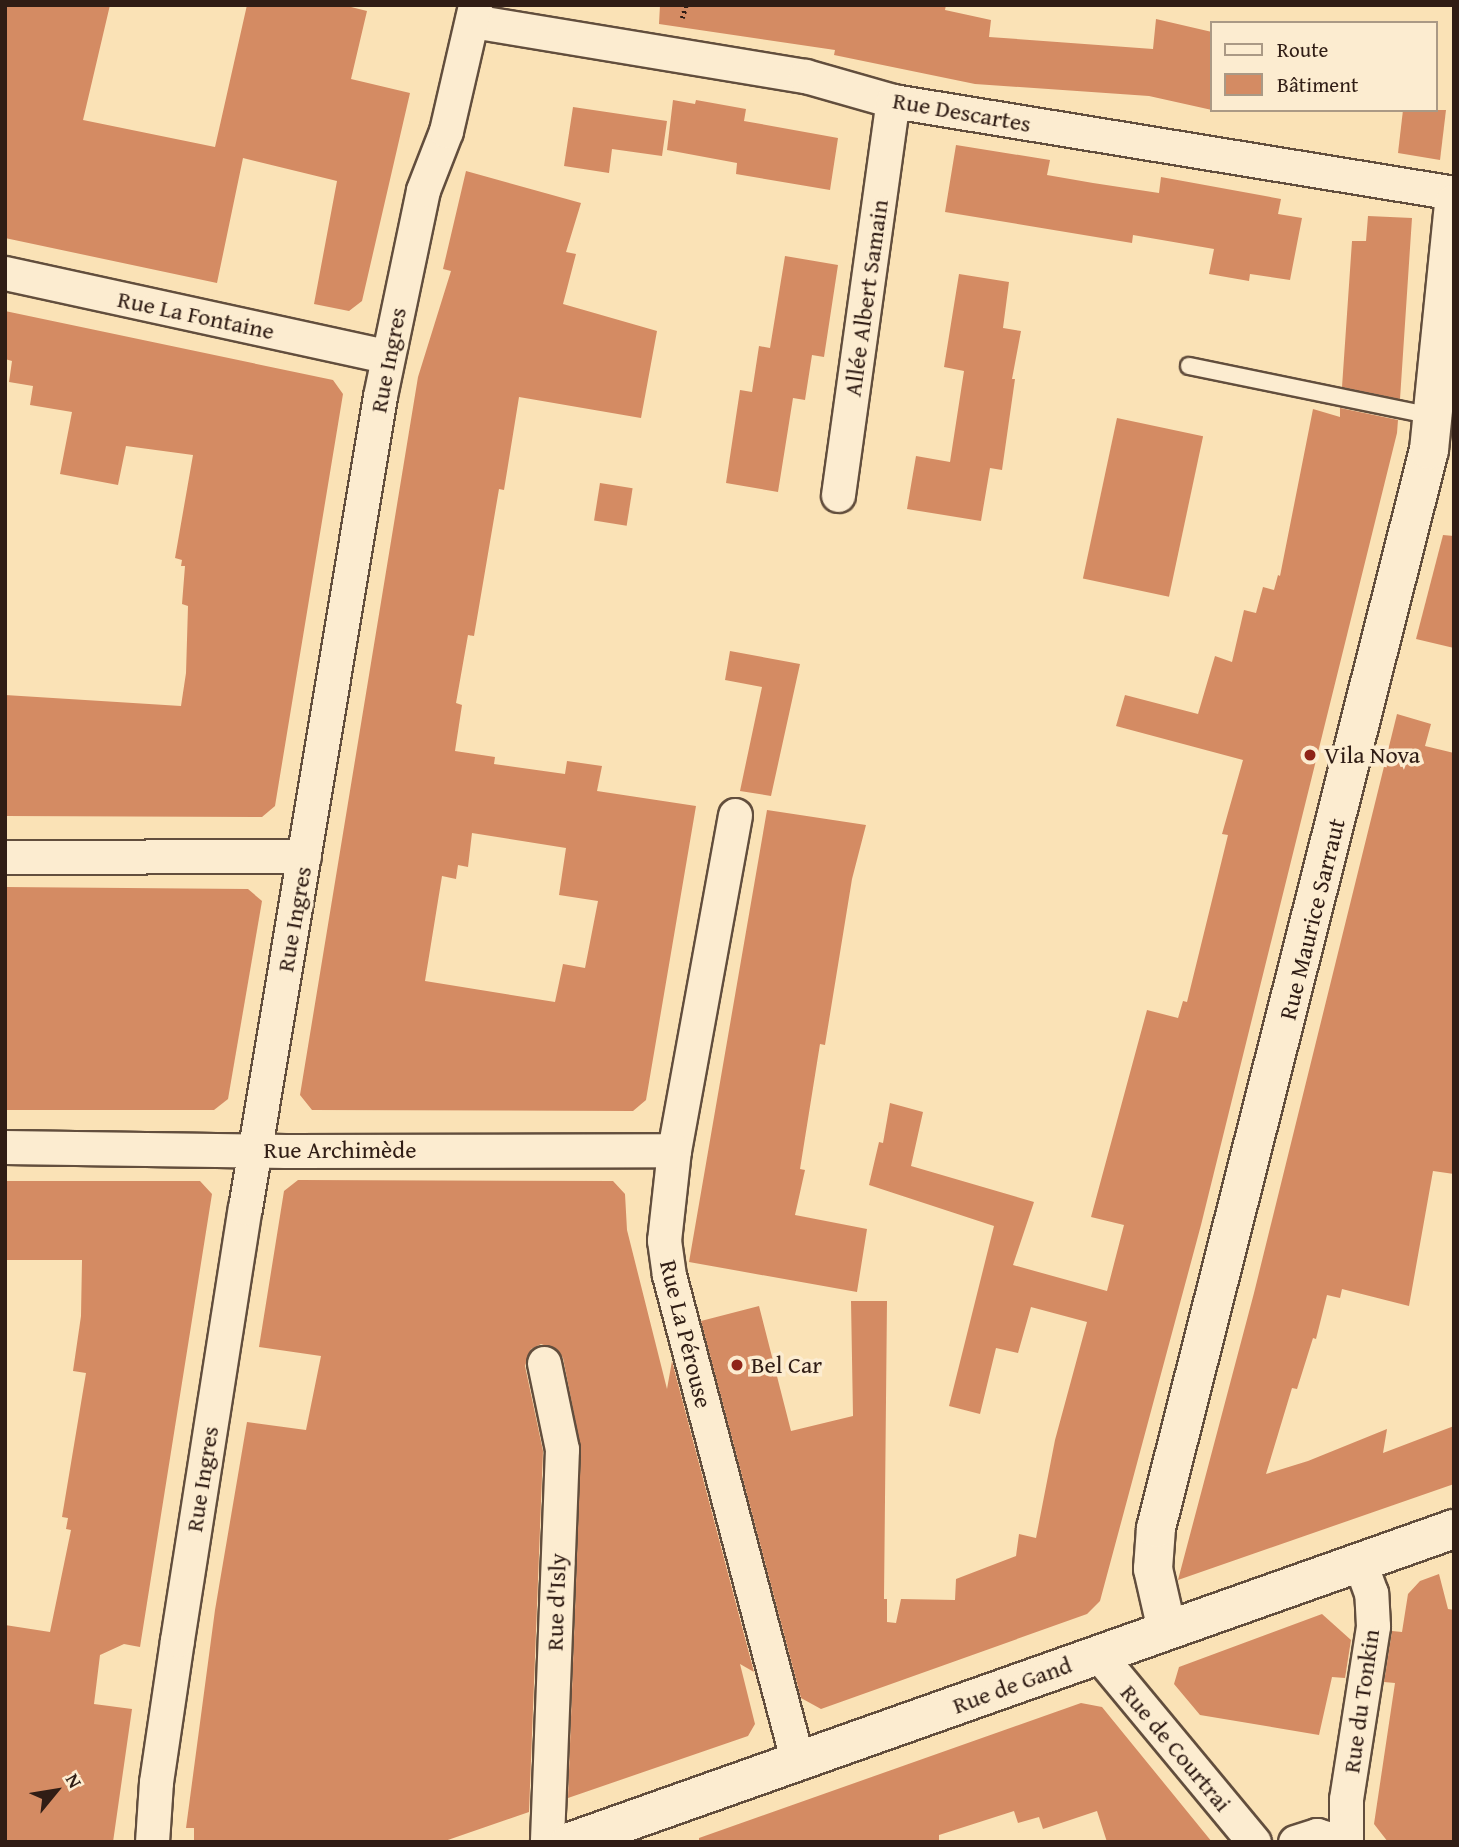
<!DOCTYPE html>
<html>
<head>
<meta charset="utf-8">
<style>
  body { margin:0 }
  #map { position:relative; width:1459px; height:1847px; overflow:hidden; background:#fae2b6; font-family:"Gentium Book Plus",serif }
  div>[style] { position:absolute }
  .building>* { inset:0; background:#d48b63; transform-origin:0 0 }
  .path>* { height:4.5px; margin-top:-2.25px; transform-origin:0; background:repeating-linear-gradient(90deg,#301d15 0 2px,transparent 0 5.5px) }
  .roads { filter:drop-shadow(2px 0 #624e3d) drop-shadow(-2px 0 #624e3d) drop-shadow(0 2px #624e3d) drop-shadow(0 -2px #624e3d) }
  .service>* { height:16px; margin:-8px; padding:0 8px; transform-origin:8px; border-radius:8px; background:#fcecd0 }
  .minor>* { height:33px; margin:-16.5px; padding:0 16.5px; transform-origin:16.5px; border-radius:16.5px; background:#fcecd0 }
  .tertiary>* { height:38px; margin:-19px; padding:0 19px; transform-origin:19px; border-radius:19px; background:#fcecd0 }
  .secondary>* { height:38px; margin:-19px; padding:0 19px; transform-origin:19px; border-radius:19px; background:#fcecd0 }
  .dots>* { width:19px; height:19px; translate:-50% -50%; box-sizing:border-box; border:4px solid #fcecd0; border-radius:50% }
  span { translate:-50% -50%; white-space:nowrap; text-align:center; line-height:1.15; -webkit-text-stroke:7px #fcecd0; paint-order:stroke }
  .street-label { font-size:24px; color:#301d15 }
  .poi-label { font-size:24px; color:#301d15 }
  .left { translate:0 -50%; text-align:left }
  .frame { position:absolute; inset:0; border:7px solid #301d15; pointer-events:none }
  .legend { position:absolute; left:1210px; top:21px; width:228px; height:91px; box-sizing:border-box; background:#fcecd0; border:2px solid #aa9985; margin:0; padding:9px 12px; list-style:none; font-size:21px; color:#301d15 }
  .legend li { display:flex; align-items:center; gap:14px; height:35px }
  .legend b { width:35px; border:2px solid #aa9985 }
  .north { position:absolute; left:21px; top:1756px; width:70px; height:70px; -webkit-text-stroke:5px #fcecd0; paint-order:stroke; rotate:60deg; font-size:19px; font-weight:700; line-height:28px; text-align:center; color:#301d15 }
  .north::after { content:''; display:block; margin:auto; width:24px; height:32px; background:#301d15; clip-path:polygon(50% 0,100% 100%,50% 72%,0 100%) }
</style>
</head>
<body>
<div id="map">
  <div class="building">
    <i style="clip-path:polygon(5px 5px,110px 5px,83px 120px,215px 147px,247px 5px,343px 5px,367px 11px,351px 79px,410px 93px,362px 301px,349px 311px,314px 304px,337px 181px,243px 158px,217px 283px,5px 238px)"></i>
    <i style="clip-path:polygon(660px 5px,946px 5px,945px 10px,991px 20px,989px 37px,1153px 49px,1156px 19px,1212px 32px,1212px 110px,1149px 96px,975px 84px,834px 55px,835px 50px,659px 24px)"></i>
    <i style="clip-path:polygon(673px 100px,695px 104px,696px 100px,746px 109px,744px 121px,838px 138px,830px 190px,736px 174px,737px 163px,667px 150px)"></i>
    <i style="clip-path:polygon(573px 107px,667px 121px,662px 156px,612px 149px,609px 173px,564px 166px)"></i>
    <i style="clip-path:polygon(1403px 110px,1446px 110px,1440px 160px,1398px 153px)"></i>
    <i style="clip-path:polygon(956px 145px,1050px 160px,1047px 175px,1093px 183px,1159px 193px,1161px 177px,1281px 199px,1278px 214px,1302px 218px,1290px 280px,1250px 274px,1249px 281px,1209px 274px,1214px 249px,1133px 235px,1132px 243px,945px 212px)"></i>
    <i style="clip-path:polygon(evenodd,466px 171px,581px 203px,566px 252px,576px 254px,563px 304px,657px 331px,641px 418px,519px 397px,504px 490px,499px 489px,474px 636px,468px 635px,456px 703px,462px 705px,455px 751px,495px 757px,494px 764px,565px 774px,567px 761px,602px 766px,597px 791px,696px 806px,646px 1100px,633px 1111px,312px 1110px,300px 1095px,418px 377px,451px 271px,443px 269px,466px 171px,472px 833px,566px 848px,559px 895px,598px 901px,585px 968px,563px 964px,555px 1002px,425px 981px,442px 876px,456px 879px,458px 865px,468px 867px,472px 833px)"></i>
    <i style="clip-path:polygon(1368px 216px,1412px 218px,1400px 399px,1342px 387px,1352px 241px,1366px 241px)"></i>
    <i style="clip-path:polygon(785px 256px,838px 265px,824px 357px,812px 355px,805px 400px,793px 398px,778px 492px,726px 483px,740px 390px,752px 392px,759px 346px,770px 348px)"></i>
    <i style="clip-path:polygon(959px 274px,1009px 282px,1003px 328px,1021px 331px,1012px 379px,1015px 379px,1002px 470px,990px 468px,981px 521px,907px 509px,916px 456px,950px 462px,964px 371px,944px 367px)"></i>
    <i style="clip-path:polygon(5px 311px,333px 380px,343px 394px,275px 806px,262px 817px,5px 816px,5px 695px,181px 706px,186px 673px,188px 606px,182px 604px,185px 566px,181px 566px,182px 560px,175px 558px,193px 455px,126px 446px,118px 485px,60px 474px,72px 412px,30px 405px,33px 386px,9px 382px,12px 361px,5px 359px)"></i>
    <i style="clip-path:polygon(1340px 408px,1398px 420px,1397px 433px,1201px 1225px,1100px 1601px,1087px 1614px,821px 1709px,801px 1698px,701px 1321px,759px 1306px,791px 1431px,853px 1416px,851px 1301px,887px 1301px,884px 1599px,887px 1599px,887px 1622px,896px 1623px,901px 1599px,955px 1600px,956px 1579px,1016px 1556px,1019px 1534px,1036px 1538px,1055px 1440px,1087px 1322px,1031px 1307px,1018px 1353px,996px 1348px,980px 1414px,949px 1406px,994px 1226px,869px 1185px,879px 1142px,883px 1143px,890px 1103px,923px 1112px,911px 1166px,1034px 1202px,1013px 1265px,1107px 1291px,1124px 1225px,1091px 1217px,1147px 1010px,1178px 1018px,1183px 1001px,1187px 1002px,1228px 835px,1222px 834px,1243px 760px,1116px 726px,1125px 695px,1198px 714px,1215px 656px,1232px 662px,1244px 610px,1256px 613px,1263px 587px,1274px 590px,1278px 575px,1280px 576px,1313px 409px,1340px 417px)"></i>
    <i style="left:1117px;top:418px;width:88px;height:164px;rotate:12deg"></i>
    <i style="left:600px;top:483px;width:33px;height:38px;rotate:9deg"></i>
    <i style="clip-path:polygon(1443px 535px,1454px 536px,1454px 648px,1416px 639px)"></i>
    <i style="clip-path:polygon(730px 651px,800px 664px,771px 796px,740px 791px,762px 687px,725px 680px)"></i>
    <i style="clip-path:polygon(1397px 714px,1431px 724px,1425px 746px,1454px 753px,1454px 1174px,1433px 1171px,1409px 1306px,1342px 1289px,1340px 1298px,1327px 1295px,1316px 1339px,1313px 1338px,1297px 1389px,1292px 1388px,1266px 1474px,1308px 1461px,1387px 1429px,1383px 1453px,1454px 1426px,1454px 1484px,1178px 1580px,1254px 1293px)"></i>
    <i style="clip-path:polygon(767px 810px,866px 825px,852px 879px,825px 1045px,820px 1044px,800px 1169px,805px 1170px,795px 1215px,867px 1229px,857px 1292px,689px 1262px)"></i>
    <i style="clip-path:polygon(5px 887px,248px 889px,262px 901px,228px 1099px,214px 1110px,5px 1110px)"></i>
    <i style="clip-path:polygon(298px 1180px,613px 1181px,625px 1194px,627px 1230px,667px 1389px,672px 1361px,754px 1672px,740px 1664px,755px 1724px,748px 1736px,568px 1798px,581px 1449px,563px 1358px,558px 1350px,541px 1344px,531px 1349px,525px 1366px,543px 1451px,529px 1812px,442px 1842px,194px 1842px,194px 1828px,186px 1828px,215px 1610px,247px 1422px,306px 1430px,321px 1356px,259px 1347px,284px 1191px)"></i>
    <i style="clip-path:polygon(5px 1181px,200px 1181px,212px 1194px,140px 1647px,124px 1644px,100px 1655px,94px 1704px,132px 1709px,113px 1842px,5px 1842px,5px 1625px,50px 1632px,71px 1530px,66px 1529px,68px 1518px,62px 1517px,86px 1373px,73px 1371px,81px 1316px,82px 1260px,5px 1260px)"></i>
    <i style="clip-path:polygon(1439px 1574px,1448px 1609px,1454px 1610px,1454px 1842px,1388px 1842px,1374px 1824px,1395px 1683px,1384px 1682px,1392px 1631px,1402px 1632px,1408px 1594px,1420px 1581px)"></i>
    <i style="clip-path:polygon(1322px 1614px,1351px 1640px,1345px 1678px,1332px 1677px,1319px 1735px,1200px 1715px,1174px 1684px,1179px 1667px)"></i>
    <i style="clip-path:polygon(1081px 1703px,1102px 1707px,1212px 1842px,1107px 1842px,1097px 1811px,1043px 1829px,1039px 1817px,1018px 1823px,1014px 1811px,939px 1835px,939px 1842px,699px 1842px,699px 1838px)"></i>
  </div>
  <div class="path">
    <i style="left:682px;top:18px;width:14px;rotate:-73deg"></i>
  </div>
  <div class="roads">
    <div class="service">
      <i style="left:1189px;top:366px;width:248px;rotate:11.6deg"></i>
    </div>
    <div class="minor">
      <i style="left:472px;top:21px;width:338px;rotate:9.4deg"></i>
      <i style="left:805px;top:76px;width:91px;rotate:15.9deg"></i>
      <i style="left:893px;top:101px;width:568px;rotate:9.31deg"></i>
      <i style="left:5px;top:273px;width:391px;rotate:12.3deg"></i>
      <i style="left:838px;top:495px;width:398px;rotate:-82.1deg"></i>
      <i style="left:735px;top:815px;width:341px;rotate:100.3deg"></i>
      <i style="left:674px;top:1150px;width:91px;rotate:96.3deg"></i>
      <i style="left:664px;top:1240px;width:35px;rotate:82deg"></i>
      <i style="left:669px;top:1275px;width:505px;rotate:75.19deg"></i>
      <i style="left:5px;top:857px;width:299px;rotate:-0.2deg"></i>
      <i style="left:5px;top:1147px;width:281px;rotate:0.8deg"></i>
      <i style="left:286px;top:1151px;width:388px;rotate:-0.1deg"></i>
      <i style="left:544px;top:1363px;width:88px;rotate:78.2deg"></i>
      <i style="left:562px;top:1449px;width:393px;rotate:92.2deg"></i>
      <i style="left:1098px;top:1654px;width:244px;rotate:50.3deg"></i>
      <i style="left:152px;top:1842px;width:60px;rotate:-86.2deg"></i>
      <i style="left:156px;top:1782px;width:144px;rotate:-81.6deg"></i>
      <i style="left:177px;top:1640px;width:437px;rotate:-81.1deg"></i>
      <i style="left:245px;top:1208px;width:823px;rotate:-80.56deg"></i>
      <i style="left:380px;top:396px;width:210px;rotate:-78.2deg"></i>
      <i style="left:423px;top:190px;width:63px;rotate:-68.7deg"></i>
      <i style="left:446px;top:131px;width:129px;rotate:-77deg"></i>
      <i style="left:1295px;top:1842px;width:23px;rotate:-18deg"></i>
      <i style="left:1317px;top:1835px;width:24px;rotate:17deg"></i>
      <i style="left:1346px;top:1842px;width:43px;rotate:-90deg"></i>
      <i style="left:1346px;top:1799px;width:175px;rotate:-81.1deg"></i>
      <i style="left:1373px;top:1626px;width:33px;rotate:-93deg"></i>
      <i style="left:1371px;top:1593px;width:33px;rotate:-110deg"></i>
    </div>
    <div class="tertiary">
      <i style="left:1167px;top:1630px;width:63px;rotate:-102.9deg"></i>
      <i style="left:1153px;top:1569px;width:41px;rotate:-85.8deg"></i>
      <i style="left:1156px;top:1528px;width:1112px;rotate:-75.79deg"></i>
      <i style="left:1429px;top:450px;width:247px;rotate:-84.2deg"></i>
    </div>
    <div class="secondary">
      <i style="left:570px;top:1842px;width:938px;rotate:-19.5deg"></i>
    </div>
  </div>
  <div class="dots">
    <i style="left:1310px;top:755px;background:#8f2418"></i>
    <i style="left:737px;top:1365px;background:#8f2418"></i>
  </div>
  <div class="street-label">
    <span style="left:962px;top:112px;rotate:10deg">Rue Descartes</span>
    <span style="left:866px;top:298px;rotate:-82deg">Allée Albert Samain</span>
    <span style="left:196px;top:315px;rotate:12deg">Rue La Fontaine</span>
    <span style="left:388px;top:360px;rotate:-79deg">Rue Ingres</span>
    <span style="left:294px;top:919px;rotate:-80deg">Rue Ingres</span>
    <span style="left:1312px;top:919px;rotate:-76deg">Rue Maurice Sarraut</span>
    <span style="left:340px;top:1150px">Rue Archimède</span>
    <span style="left:686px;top:1334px;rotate:76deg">Rue La Pérouse</span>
    <span style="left:202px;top:1479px;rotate:-81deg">Rue Ingres</span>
    <span style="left:556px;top:1602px;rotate:-88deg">Rue d'Isly</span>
    <span style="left:1012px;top:1685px;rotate:-20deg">Rue de Gand</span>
    <span style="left:1361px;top:1701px;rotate:-82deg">Rue du Tonkin</span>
    <span style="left:1176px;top:1748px;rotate:50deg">Rue de Courtrai</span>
  </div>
  <div class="poi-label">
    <span class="left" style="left:1324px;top:755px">Vila Nova</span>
    <span class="left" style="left:751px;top:1365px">Bel Car</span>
  </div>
  <div class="frame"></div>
  <ul class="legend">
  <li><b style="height:9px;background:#fcecd0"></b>Route</li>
  <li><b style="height:19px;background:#d48b63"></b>Bâtiment</li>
  </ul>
  <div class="north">N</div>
</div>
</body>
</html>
